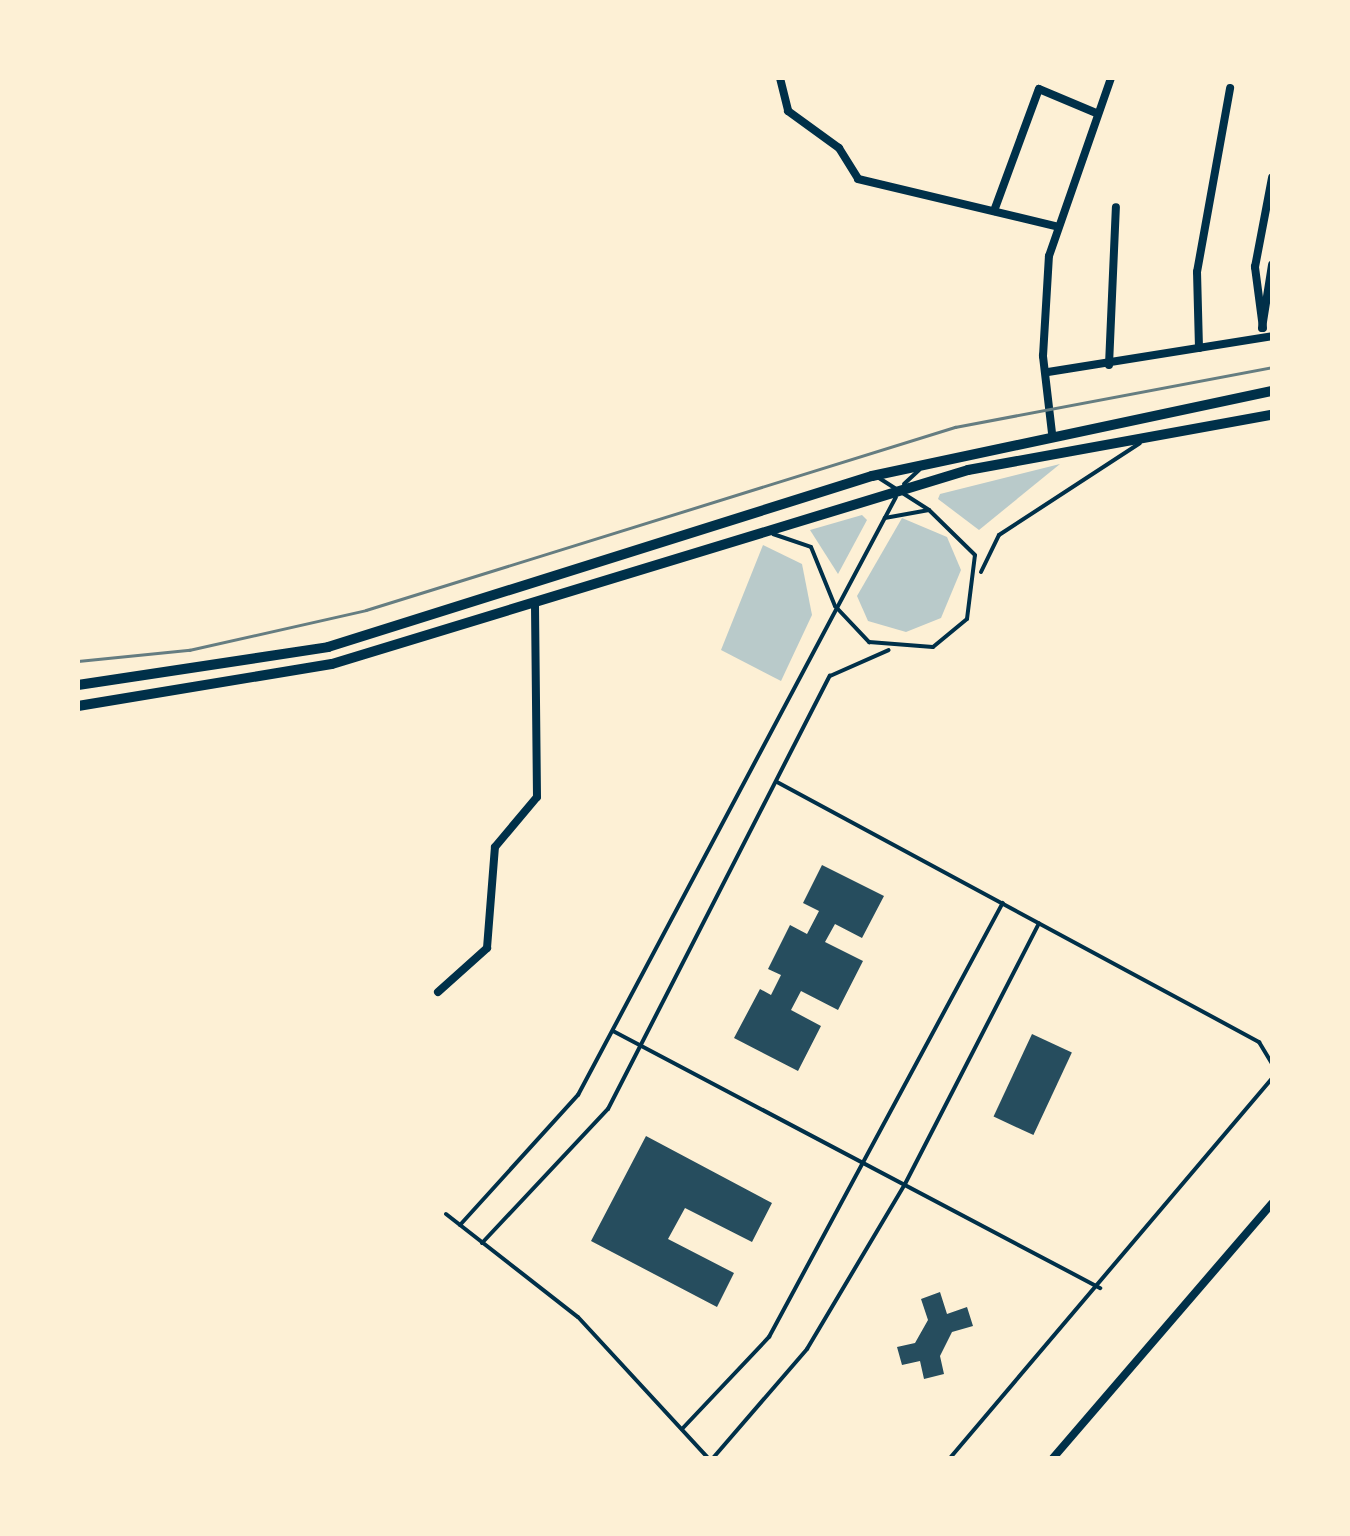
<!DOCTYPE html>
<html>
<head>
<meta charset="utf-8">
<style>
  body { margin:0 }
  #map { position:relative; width:1350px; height:1536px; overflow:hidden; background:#fdf0d5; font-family:Roboto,sans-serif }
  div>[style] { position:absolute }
  .green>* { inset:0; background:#b9caca }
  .building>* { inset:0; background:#264d5e; transform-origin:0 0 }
  .service>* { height:4px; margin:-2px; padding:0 2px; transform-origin:2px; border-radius:2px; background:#003049 }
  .minor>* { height:8px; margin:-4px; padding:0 4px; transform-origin:4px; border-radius:4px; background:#003049 }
  .secondary>* { height:10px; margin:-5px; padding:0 5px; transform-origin:5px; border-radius:5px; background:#003049 }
  .tram>* { height:2.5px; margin:-1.25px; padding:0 1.25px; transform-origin:1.25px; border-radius:1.25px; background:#657d81 }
  span { translate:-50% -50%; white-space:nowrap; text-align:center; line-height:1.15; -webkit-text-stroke:10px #fdf0d5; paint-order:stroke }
  .frame { position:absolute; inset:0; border:80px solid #fdf0d5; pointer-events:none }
</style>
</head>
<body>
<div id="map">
  <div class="green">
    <i style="clip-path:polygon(1060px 464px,979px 530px,938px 499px,940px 494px)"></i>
    <i style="clip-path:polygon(862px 515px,867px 520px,838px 574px,810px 530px)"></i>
    <i style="clip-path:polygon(902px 518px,947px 537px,961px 570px,941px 618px,906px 632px,868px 621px,857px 596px)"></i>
    <i style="clip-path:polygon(763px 545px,802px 564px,812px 615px,781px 681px,721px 650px)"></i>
  </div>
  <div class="building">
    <i style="clip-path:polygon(822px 865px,884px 896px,862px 938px,835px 924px,825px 942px,863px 961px,838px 1010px,801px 991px,791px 1010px,821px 1026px,798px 1071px,734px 1038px,760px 989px,771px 995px,781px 975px,768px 969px,790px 925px,807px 934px,819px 911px,803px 903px)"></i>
    <i style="left:1032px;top:1034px;width:44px;height:91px;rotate:25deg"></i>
    <i style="clip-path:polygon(646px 1136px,772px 1203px,752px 1242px,685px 1208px,668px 1239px,734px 1273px,717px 1307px,591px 1241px)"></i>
    <i style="clip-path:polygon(940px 1292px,947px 1314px,967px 1307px,973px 1326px,952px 1332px,940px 1356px,944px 1374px,924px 1379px,920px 1361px,902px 1365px,897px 1347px,915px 1343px,928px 1320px,921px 1299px)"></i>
  </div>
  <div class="service">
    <i style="left:879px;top:478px;width:59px;rotate:32.6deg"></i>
    <i style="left:904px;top:484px;width:21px;rotate:-43deg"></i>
    <i style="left:773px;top:534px;width:40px;rotate:18.9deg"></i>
    <i style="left:811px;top:547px;width:64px;rotate:67.9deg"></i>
    <i style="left:835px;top:606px;width:50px;rotate:46.6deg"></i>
    <i style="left:869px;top:642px;width:64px;rotate:4.5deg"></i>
    <i style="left:933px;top:647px;width:44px;rotate:-39.5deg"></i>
    <i style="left:967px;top:619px;width:64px;rotate:-82.9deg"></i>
    <i style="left:975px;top:555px;width:64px;rotate:-135.6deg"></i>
    <i style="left:929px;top:510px;width:45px;rotate:169.7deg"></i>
    <i style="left:981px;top:572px;width:41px;rotate:-64.1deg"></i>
    <i style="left:999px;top:535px;width:168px;rotate:-33.1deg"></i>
    <i style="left:777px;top:782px;width:548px;rotate:28.34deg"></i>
    <i style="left:1259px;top:1042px;width:26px;rotate:59deg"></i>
    <i style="left:613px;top:1031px;width:551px;rotate:27.82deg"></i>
    <i style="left:446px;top:1214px;width:167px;rotate:38deg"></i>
    <i style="left:578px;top:1317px;width:192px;rotate:47.3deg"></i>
    <i style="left:460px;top:1225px;width:176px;rotate:-47.8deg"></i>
    <i style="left:578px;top:1095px;width:677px;rotate:-62deg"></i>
    <i style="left:482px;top:1243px;width:184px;rotate:-46.8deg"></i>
    <i style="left:608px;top:1109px;width:487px;rotate:-62.9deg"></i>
    <i style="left:830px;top:676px;width:64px;rotate:-23.8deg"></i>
    <i style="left:682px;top:1429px;width:127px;rotate:-46.6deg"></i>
    <i style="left:769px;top:1337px;width:493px;rotate:-61.7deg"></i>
    <i style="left:713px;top:1458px;width:144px;rotate:-49.2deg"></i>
    <i style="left:807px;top:1349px;width:192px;rotate:-59.3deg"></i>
    <i style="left:905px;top:1184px;width:293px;rotate:-62.8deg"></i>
    <i style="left:950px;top:1458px;width:498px;rotate:-49.7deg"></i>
  </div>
  <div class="minor">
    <i style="left:780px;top:78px;width:34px;rotate:76deg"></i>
    <i style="left:788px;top:111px;width:63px;rotate:36deg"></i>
    <i style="left:839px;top:148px;width:36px;rotate:58deg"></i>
    <i style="left:858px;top:179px;width:203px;rotate:13.4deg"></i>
    <i style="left:994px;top:211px;width:130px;rotate:-69.8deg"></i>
    <i style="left:1039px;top:89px;width:62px;rotate:22.8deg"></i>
    <i style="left:1262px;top:328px;width:64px;rotate:-81deg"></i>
    <i style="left:1263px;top:328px;width:62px;rotate:-97.5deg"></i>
    <i style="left:1255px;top:267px;width:91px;rotate:-79.2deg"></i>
    <i style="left:1199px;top:348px;width:76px;rotate:-91.5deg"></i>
    <i style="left:1197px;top:272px;width:187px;rotate:-79.8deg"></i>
    <i style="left:1109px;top:365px;width:158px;rotate:-87.5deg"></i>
    <i style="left:1048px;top:372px;width:227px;rotate:-9.1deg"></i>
    <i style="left:1052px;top:433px;width:78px;rotate:-96.7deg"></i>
    <i style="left:1043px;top:356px;width:100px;rotate:-86.6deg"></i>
    <i style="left:1049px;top:256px;width:188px;rotate:-70.8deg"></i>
    <i style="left:438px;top:992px;width:66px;rotate:-41.9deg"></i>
    <i style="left:487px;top:948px;width:101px;rotate:-85.5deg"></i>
    <i style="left:495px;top:847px;width:65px;rotate:-50deg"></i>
    <i style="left:537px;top:797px;width:194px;rotate:-90.6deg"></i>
    <i style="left:1053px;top:1458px;width:336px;rotate:-49.3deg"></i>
  </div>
  <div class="secondary">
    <i style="left:78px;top:685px;width:253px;rotate:-8.6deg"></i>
    <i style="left:328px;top:647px;width:570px;rotate:-17.45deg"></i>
    <i style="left:872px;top:476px;width:409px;rotate:-12deg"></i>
    <i style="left:78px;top:706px;width:257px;rotate:-9.4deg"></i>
    <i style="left:332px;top:664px;width:665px;rotate:-16.96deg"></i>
    <i style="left:968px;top:470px;width:309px;rotate:-10.3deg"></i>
  </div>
  <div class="tram">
    <i style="left:78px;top:661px;width:112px;rotate:-5.7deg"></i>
    <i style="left:189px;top:650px;width:181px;rotate:-12.7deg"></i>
    <i style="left:366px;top:610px;width:617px;rotate:-17.26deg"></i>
    <i style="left:955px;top:427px;width:323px;rotate:-10.7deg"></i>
  </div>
  <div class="frame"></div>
</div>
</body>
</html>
